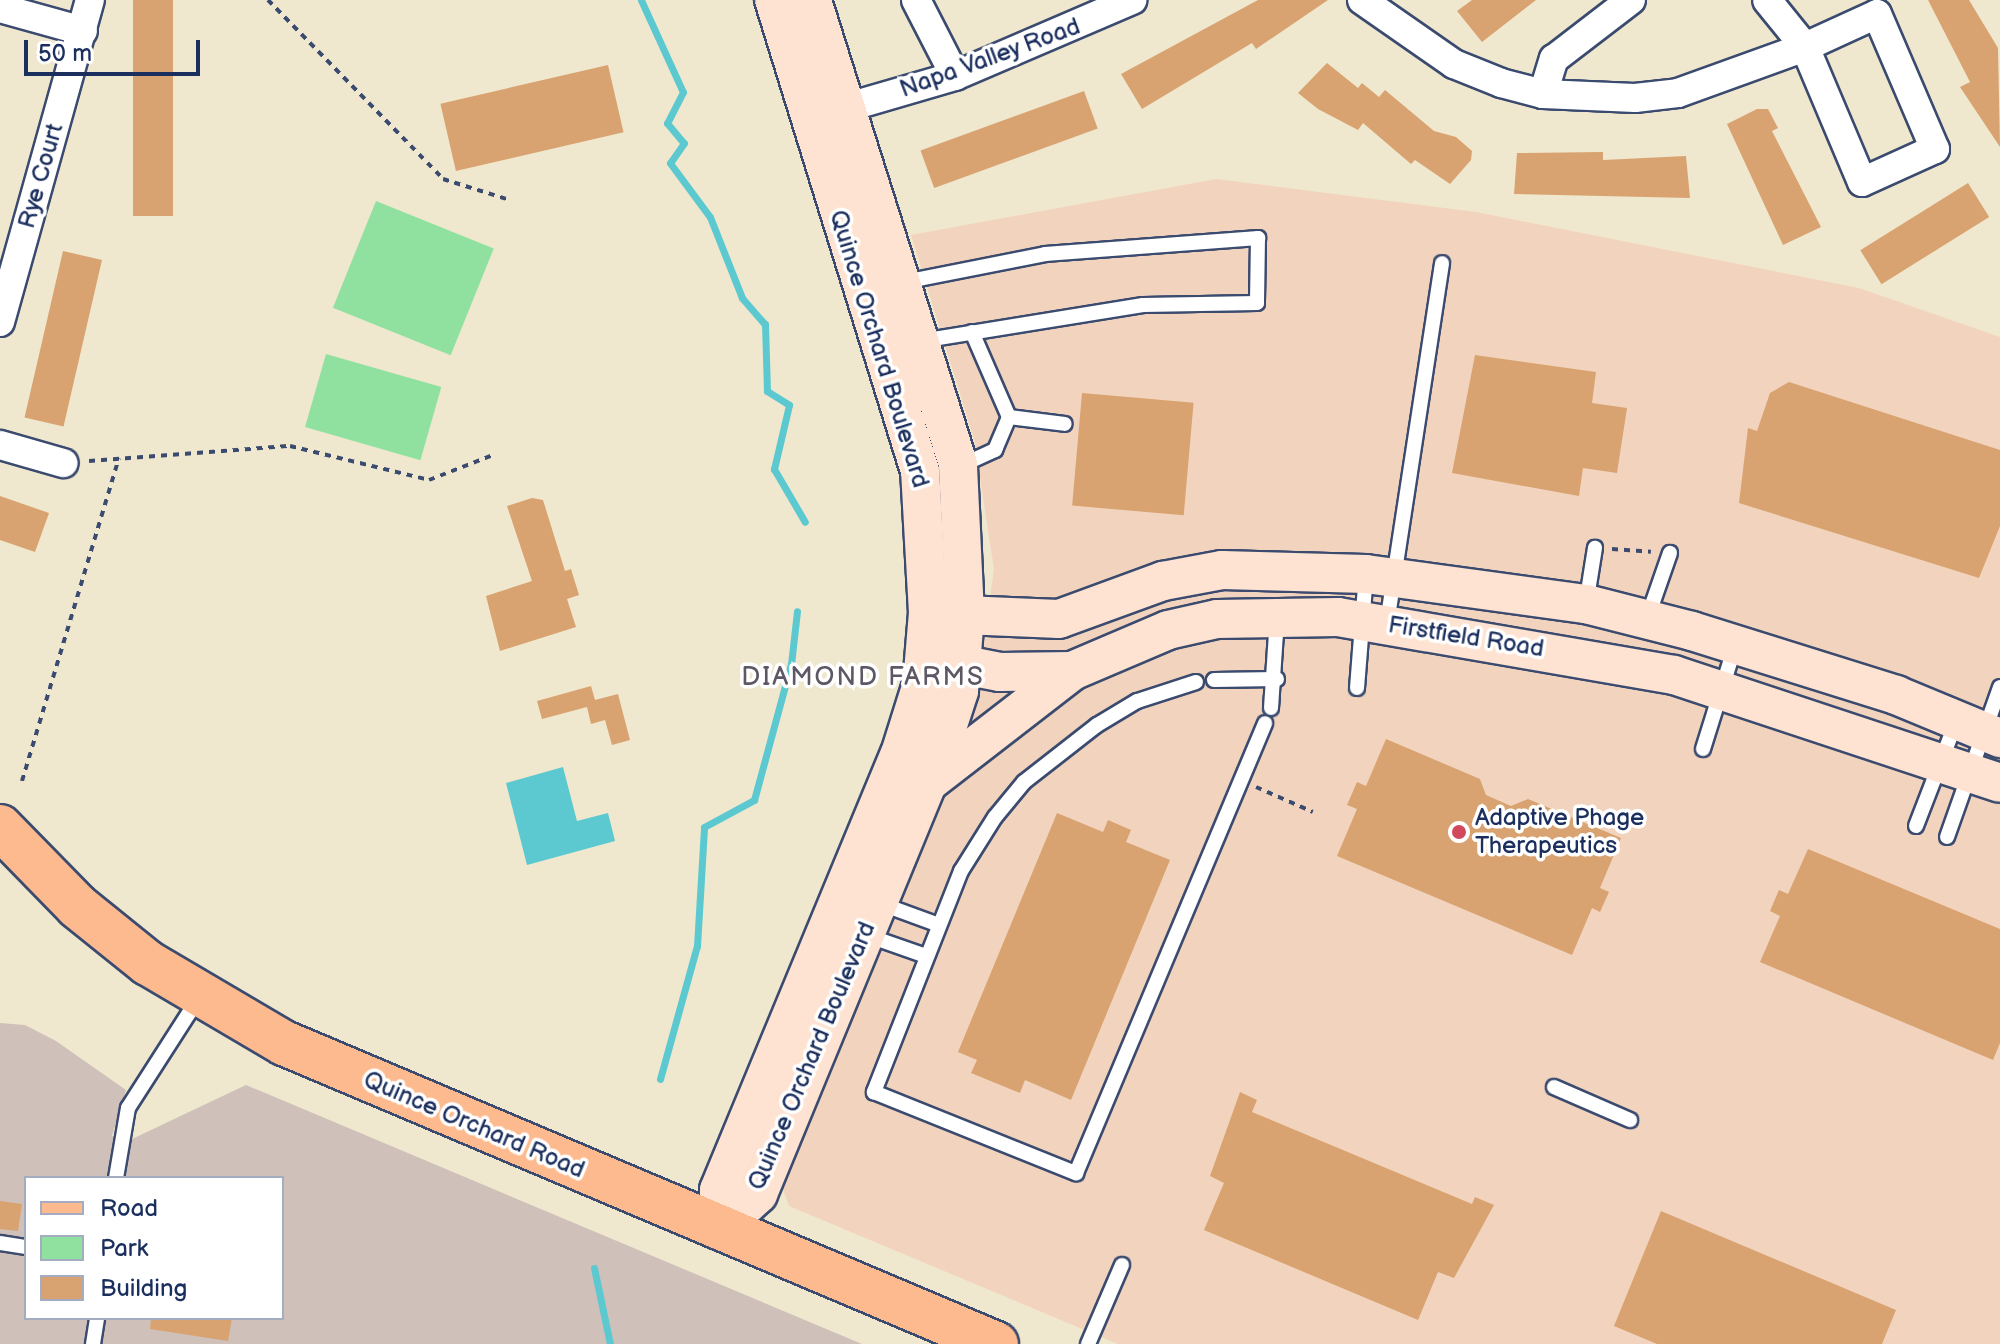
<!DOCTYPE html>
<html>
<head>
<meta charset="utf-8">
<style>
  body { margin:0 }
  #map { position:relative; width:2000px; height:1344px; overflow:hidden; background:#efe8ce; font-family:"Balsamiq Sans",sans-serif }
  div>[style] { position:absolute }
  .built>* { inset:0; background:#f2d4be }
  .industrial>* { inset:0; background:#cfc0ba }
  .green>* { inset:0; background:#90e1a0; transform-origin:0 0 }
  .water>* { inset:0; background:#5cc9d0 }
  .stream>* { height:7px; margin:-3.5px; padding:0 3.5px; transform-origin:3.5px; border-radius:3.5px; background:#5cc9d0 }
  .building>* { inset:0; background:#d8a370; transform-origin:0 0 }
  .path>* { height:4px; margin-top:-2px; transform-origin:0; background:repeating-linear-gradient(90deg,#3b4b6f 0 6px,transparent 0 12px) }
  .roads { filter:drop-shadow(2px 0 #3b4b6f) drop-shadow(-2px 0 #3b4b6f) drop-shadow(0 2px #3b4b6f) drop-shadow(0 -2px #3b4b6f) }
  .lane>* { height:14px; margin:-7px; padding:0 7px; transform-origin:7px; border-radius:7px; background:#fff }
  .street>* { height:28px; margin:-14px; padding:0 14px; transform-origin:14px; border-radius:14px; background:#fff }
  .secondary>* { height:38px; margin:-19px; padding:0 19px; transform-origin:19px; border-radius:19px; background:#fee3d2 }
  .primary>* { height:44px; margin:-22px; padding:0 22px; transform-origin:22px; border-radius:22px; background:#fcba8e }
  .dots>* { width:22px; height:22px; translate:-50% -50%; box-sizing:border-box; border:4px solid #fff; border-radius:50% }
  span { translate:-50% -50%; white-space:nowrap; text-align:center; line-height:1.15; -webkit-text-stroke:7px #fff; paint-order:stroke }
  .street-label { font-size:24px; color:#1b2f5e }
  .poi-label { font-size:24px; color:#1b2f5e }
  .left { translate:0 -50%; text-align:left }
  .neighbourhood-label { font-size:26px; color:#5d5864; letter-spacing:2px }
  .legend { position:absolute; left:24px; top:1176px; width:260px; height:144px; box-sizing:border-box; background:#fff; border:2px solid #a4acbf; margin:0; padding:10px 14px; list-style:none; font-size:24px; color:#1b2f5e }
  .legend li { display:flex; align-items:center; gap:16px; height:40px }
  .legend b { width:40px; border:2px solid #a4acbf }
  .scale { position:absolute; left:24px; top:40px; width:176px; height:36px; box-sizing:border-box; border:4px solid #1b2f5e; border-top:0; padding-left:10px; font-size:24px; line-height:28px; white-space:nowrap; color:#1b2f5e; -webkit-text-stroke:6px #fff; paint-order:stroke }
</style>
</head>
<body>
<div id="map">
  <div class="built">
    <i style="clip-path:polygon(1216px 179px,1476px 212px,1859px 288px,2000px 337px,2000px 1344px,1118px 1344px,789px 1206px,781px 1184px,975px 704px,994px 569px,974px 439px,911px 235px)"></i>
  </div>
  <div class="industrial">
    <i style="clip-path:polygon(evenodd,0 1023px,25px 1025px,56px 1041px,126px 1090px,112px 1136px,132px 1139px,246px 1085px,862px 1344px,0 1344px,0 1023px,26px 1178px,282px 1178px,282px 1318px,26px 1318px,26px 1178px)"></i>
  </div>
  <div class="green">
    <i style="left:376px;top:201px;width:127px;height:115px;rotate:22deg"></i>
    <i style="left:326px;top:354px;width:120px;height:76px;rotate:16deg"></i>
  </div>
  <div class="water">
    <i style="clip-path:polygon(563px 767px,577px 821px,608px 813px,615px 841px,527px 865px,506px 783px)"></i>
  </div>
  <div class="stream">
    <i style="left:641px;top:0;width:101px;rotate:65.5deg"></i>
    <i style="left:683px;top:92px;width:35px;rotate:117deg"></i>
    <i style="left:667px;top:123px;width:26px;rotate:50deg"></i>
    <i style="left:684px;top:143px;width:24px;rotate:125deg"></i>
    <i style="left:670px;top:163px;width:67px;rotate:53.5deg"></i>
    <i style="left:710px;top:217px;width:87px;rotate:68.4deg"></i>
    <i style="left:742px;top:298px;width:35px;rotate:49deg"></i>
    <i style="left:765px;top:324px;width:67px;rotate:88.3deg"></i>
    <i style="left:767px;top:391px;width:26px;rotate:32deg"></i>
    <i style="left:789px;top:405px;width:66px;rotate:103.2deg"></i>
    <i style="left:774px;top:469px;width:61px;rotate:59.7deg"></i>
    <i style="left:660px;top:1079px;width:138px;rotate:-74.5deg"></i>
    <i style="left:697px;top:946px;width:119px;rotate:-86.6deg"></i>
    <i style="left:704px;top:827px;width:57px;rotate:-28.4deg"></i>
    <i style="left:754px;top:800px;width:141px;rotate:-74.8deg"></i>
    <i style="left:791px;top:664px;width:53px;rotate:-83.5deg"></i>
    <i style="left:594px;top:1268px;width:78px;rotate:78.1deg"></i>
  </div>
  <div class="building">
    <i style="left:133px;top:0;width:40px;height:216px"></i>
    <i style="clip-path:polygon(1258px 0,1328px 0,1256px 49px,1252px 43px,1142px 109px,1121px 74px)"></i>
    <i style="clip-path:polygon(1472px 0,1536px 0,1482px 42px,1457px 11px)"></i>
    <i style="clip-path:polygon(1928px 0,1969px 0,1998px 48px,2000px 147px,1960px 87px,1970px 82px)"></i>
    <i style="clip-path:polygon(1327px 63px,1358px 88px,1362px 83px,1379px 97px,1385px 90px,1434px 131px,1456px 137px,1472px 151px,1471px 160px,1450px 184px,1415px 160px,1411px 164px,1363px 123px,1358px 130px,1318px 109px,1298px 93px)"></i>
    <i style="left:608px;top:65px;width:69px;height:172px;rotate:77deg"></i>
    <i style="left:1084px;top:91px;width:40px;height:174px;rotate:70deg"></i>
    <i style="clip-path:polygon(1757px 109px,1768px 109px,1778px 128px,1772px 131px,1821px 227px,1783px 245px,1727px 124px)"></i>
    <i style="clip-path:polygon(1603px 152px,1603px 160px,1686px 156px,1690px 198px,1514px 194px,1517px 153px)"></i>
    <i style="left:1968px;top:183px;width:40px;height:127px;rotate:58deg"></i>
    <i style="left:63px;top:251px;width:40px;height:171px;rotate:13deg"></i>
    <i style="clip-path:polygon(1475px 355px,1596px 372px,1592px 403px,1627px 408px,1617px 473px,1583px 468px,1579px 496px,1452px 473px)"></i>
    <i style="clip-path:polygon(1789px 382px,2000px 450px,2000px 526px,1979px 578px,1739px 503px,1748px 428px,1757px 431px,1770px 393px)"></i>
    <i style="left:1082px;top:393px;width:112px;height:113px;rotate:5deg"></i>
    <i style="clip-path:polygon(0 496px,49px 513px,35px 552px,0 540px)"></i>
    <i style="clip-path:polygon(532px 498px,543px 500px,565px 571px,571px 569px,579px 595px,567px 599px,576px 627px,500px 651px,486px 596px,532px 581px,507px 506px)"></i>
    <i style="clip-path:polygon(591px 686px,595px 700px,618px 694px,630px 740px,612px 745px,605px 720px,591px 724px,587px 707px,542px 719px,537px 701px)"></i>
    <i style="clip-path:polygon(1386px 739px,1480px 779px,1486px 795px,1511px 806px,1528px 799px,1621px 838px,1600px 888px,1609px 892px,1600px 912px,1592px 908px,1572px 955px,1337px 856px,1357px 809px,1347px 805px,1357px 782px,1366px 786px)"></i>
    <i style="clip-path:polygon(1057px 813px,1103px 832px,1108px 820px,1131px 830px,1126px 842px,1170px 860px,1071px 1100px,1025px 1080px,1020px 1093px,971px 1073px,977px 1060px,958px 1052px)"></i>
    <i style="clip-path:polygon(1808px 849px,2000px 929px,2000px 1043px,1993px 1060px,1760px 962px,1780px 916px,1770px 911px,1779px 890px,1788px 894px)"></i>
    <i style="clip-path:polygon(1240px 1092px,1257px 1100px,1252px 1112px,1472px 1204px,1475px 1197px,1494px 1205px,1454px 1278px,1438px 1272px,1418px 1320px,1204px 1230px,1224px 1183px,1210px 1176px)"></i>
    <i style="clip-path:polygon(0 1201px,22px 1204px,18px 1231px,0 1229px)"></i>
    <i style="clip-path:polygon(1661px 1211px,1896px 1310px,1882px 1344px,1657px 1344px,1614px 1326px)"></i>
    <i style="clip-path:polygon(151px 1318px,232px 1318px,228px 1341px,150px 1329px)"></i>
  </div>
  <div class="path">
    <i style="left:268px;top:0;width:250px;rotate:45.6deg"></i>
    <i style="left:443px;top:179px;width:67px;rotate:17.4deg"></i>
    <i style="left:89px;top:461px;width:202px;rotate:-4.3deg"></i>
    <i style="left:290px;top:446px;width:143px;rotate:13.7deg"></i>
    <i style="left:429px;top:480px;width:69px;rotate:-21.3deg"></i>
    <i style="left:1612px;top:549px;width:39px;rotate:4deg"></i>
    <i style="left:22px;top:781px;width:337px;rotate:-73.3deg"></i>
    <i style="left:1256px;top:787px;width:62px;rotate:23.7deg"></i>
  </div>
  <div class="roads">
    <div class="lane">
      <i style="left:904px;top:282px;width:144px;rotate:-11.2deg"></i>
      <i style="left:1045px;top:254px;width:214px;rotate:-4.3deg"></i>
      <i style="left:1258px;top:238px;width:65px;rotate:90.9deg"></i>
      <i style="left:1257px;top:303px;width:114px;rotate:179deg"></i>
      <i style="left:1143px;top:305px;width:226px;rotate:170.8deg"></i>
      <i style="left:972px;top:332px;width:93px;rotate:66.5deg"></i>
      <i style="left:1009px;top:417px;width:56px;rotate:7.1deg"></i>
      <i style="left:958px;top:467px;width:41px;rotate:-24.7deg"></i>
      <i style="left:995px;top:450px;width:36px;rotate:-67deg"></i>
      <i style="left:1586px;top:604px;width:57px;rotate:-80.9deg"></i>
      <i style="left:1647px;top:619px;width:70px;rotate:-70.8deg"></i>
      <i style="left:1387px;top:623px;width:364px;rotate:-81.3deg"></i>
      <i style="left:1214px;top:680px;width:63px;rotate:-0.9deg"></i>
      <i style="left:1196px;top:682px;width:62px;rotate:162.1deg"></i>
      <i style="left:1137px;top:701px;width:47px;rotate:149deg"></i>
      <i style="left:1097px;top:725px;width:93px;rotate:142deg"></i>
      <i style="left:1024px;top:782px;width:45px;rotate:129.6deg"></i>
      <i style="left:995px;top:817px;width:64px;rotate:122.2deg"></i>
      <i style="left:961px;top:871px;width:238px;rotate:111.5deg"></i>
      <i style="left:874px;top:1092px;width:218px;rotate:21.9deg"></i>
      <i style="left:1076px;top:1173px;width:488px;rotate:-67.2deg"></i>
      <i style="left:1357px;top:688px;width:114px;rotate:-85.5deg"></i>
      <i style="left:1271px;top:708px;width:90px;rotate:-86.2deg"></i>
      <i style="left:1703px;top:749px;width:108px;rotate:-72.7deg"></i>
      <i style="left:1916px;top:826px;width:114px;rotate:-68.9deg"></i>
      <i style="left:1947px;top:837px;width:159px;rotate:-70.5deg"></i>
      <i style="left:879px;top:903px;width:64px;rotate:20.1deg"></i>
      <i style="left:866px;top:935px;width:64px;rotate:19.3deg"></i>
      <i style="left:1554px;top:1087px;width:83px;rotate:23.5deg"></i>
      <i style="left:116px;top:1178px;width:71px;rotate:-80.3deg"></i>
      <i style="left:128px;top:1108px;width:130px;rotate:-57.3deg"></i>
      <i style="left:0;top:1243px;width:26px;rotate:9deg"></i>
      <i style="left:93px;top:1344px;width:26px;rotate:-81deg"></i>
      <i style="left:1088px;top:1344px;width:86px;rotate:-66.7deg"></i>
    </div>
    <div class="street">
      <i style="left:916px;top:0;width:85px;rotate:62.8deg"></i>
      <i style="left:1362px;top:0;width:112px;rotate:34.8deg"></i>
      <i style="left:1454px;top:64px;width:51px;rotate:22deg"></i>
      <i style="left:1501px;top:83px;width:43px;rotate:14.7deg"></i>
      <i style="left:1543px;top:94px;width:92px;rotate:2.5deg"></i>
      <i style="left:1635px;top:98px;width:43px;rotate:-6.6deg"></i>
      <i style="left:1678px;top:93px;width:135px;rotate:-19.9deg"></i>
      <i style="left:1805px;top:47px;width:60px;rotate:-129deg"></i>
      <i style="left:0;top:8px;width:86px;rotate:15.5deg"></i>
      <i style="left:1877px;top:14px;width:147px;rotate:66.8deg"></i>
      <i style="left:1935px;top:149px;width:80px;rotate:155.7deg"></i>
      <i style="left:1862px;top:182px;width:147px;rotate:-112.9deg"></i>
      <i style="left:1805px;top:47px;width:79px;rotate:-24.6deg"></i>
      <i style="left:1543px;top:94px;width:37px;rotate:-73deg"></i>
      <i style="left:1554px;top:59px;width:97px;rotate:-37.5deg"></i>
      <i style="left:845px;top:108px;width:115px;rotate:-16.2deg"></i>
      <i style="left:955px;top:76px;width:193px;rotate:-23.2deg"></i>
      <i style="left:0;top:322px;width:334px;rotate:-74.4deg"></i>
      <i style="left:0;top:445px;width:66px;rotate:15.9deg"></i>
    </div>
    <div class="secondary">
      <i style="left:939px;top:614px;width:120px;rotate:2.4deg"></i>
      <i style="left:1059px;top:619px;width:111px;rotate:-20.1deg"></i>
      <i style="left:1163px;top:581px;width:60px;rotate:-10.6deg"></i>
      <i style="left:1222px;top:570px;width:144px;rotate:1.6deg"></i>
      <i style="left:1366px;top:574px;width:222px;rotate:7.8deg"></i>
      <i style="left:1586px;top:604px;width:109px;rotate:14.3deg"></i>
      <i style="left:1692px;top:631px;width:214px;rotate:17.4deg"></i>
      <i style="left:1896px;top:695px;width:113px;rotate:22.5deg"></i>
      <i style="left:938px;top:660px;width:63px;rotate:11deg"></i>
      <i style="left:1000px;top:672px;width:72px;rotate:-0.8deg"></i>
      <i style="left:1072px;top:671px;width:104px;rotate:-23.1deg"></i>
      <i style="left:1168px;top:630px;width:50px;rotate:-12.7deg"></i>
      <i style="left:1217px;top:619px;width:121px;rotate:-0.9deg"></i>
      <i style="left:1338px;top:617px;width:341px;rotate:9.8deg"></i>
      <i style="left:1674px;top:675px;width:343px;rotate:18.3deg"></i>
      <i style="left:930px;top:781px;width:178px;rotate:-37.7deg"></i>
      <i style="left:719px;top:1230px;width:53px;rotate:-42.7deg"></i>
      <i style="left:758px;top:1194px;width:464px;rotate:-67.6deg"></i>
      <i style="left:935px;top:765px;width:78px;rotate:-72deg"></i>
      <i style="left:959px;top:691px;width:76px;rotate:-85.5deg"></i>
      <i style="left:965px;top:615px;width:151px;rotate:-92.7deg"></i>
      <i style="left:958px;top:464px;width:486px;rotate:-107.5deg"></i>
      <i style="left:719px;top:1230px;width:40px;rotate:-90deg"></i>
      <i style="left:719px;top:1190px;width:472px;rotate:-67.5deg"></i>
      <i style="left:900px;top:754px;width:73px;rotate:-72.6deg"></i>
      <i style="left:922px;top:684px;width:71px;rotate:-85.2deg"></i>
      <i style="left:928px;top:613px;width:142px;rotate:-93.2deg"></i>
      <i style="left:920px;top:471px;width:493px;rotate:-107.2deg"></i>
    </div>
    <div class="primary">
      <i style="left:0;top:827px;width:110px;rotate:45.7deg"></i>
      <i style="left:77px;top:906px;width:91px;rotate:38.8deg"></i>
      <i style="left:148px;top:963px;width:158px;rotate:30.5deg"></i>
      <i style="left:284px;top:1043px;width:773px;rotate:22.92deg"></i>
    </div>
  </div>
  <div class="dots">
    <i style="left:1459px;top:832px;background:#d1495b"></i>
  </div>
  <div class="street-label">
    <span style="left:990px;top:58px;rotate:-20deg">Napa Valley Road</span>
    <span style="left:41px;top:176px;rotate:-74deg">Rye Court</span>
    <span style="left:879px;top:349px;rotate:73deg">Quince Orchard Boulevard</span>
    <span style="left:1466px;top:637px;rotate:9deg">Firstfield Road</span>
    <span style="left:812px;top:1056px;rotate:-67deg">Quince Orchard Boulevard</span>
    <span style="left:474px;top:1125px;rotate:23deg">Quince Orchard Road</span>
  </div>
  <div class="poi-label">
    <span class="left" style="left:1475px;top:832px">Adaptive Phage<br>Therapeutics</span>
  </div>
  <div class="neighbourhood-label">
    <span style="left:863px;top:678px">DIAMOND FARMS</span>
  </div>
  <ul class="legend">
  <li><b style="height:10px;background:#fcba8e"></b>Road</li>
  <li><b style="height:22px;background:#90e1a0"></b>Park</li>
  <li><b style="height:22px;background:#d8a370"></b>Building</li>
  </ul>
  <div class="scale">50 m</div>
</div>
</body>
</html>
